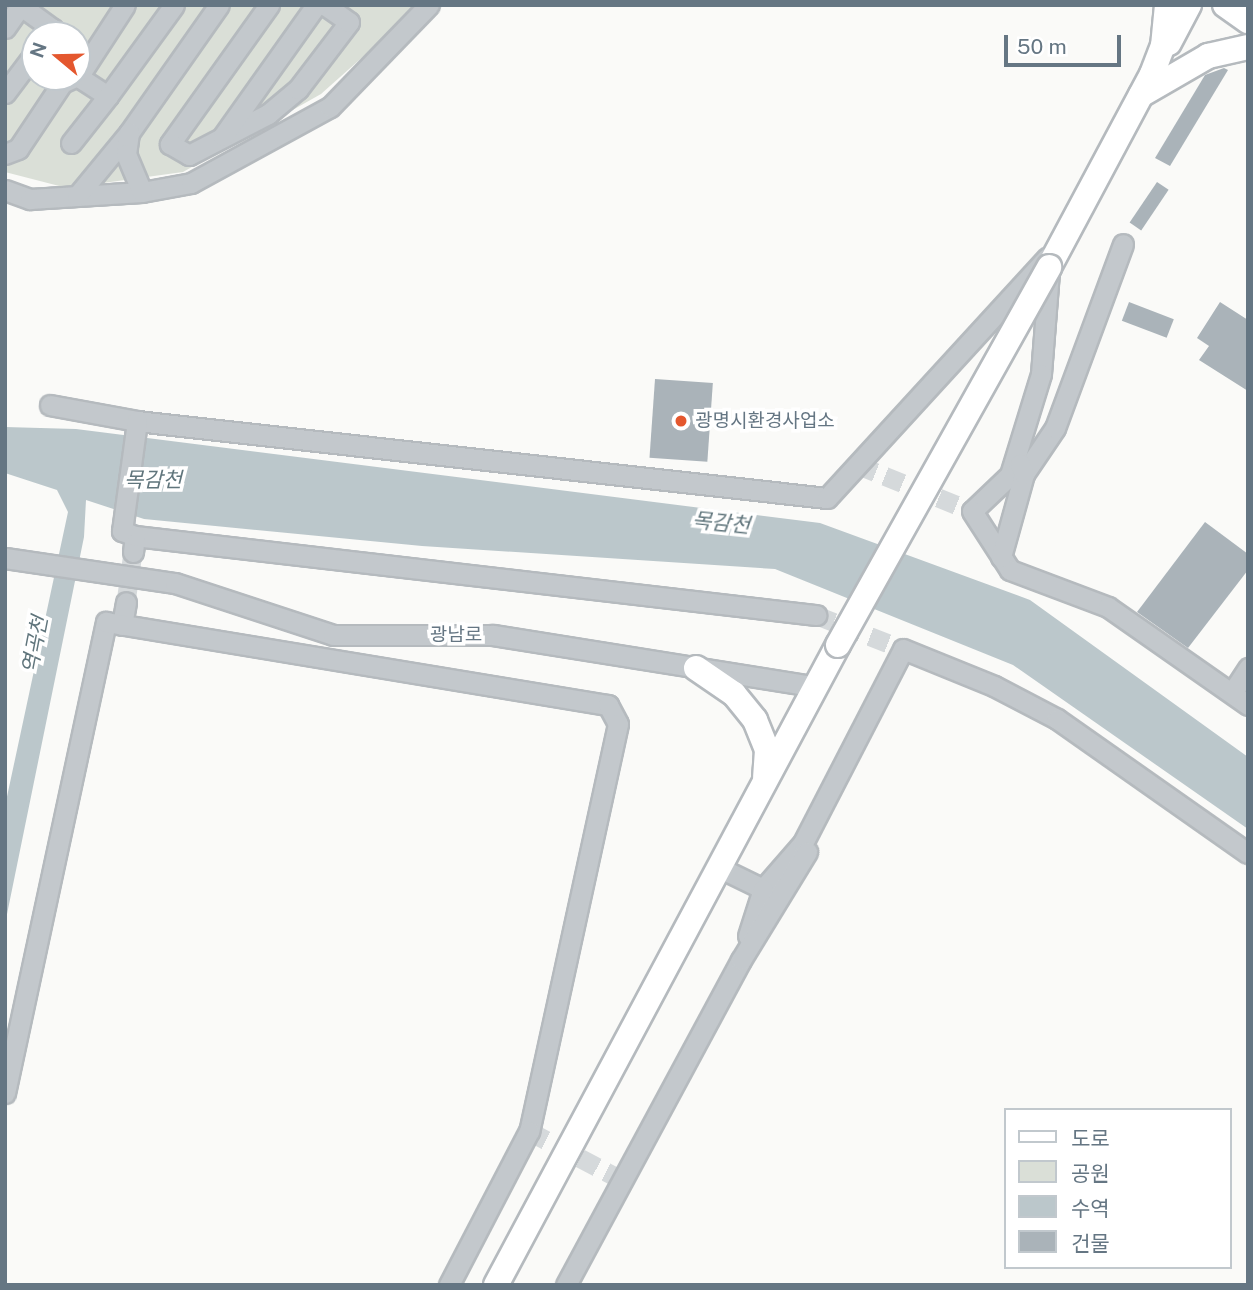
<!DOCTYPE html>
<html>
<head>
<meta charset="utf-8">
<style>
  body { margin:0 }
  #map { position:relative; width:1253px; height:1290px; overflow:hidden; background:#fafaf8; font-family:"Public Sans","Noto Sans KR",sans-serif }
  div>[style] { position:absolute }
  .green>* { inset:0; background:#dadfd7 }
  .water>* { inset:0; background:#bbc7cb }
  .building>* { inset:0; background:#aab3b9; transform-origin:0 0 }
  .minor-tunnel>* { height:19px; margin-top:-9.5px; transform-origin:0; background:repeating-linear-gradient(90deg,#d5d9db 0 19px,transparent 0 29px) }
  .roads { filter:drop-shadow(2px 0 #b5babe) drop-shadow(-2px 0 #b5babe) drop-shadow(0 2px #b5babe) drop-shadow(0 -2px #b5babe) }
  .minor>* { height:19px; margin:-9.5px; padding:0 9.5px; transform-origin:9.5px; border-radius:9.5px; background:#c3c8cc }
  .major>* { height:24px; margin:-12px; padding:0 12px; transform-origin:12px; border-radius:12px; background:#fff }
  .bridges { filter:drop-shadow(2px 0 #b5babe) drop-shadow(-2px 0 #b5babe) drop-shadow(0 2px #b5babe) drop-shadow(0 -2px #b5babe) }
  .major-bridge>* { height:24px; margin:-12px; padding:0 12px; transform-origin:12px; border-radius:12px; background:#fff }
  .dots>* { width:19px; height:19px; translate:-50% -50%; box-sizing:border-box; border:4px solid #fff; border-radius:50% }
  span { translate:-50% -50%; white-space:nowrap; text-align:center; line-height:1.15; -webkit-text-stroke:7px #fff; paint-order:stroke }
  .poi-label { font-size:19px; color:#657683 }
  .left { translate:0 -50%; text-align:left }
  .street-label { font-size:19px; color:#657683 }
  .water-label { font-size:21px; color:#60757c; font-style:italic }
  .frame { position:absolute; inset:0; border:7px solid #657683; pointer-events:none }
  .legend { position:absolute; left:1004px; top:1108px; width:228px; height:161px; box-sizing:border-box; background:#fff; border:2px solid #c1c8cd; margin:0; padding:9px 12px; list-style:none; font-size:21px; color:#657683 }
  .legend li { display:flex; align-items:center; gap:14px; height:35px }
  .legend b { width:35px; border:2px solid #c1c8cd }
  .north { position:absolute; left:21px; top:21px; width:70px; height:70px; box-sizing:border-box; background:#fff; border:2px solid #c1c8cd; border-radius:50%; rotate:289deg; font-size:19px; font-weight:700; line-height:28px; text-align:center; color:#657683 }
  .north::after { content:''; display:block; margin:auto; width:24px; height:32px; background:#e4572e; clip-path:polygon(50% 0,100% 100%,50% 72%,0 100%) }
  .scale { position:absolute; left:1004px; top:35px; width:117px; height:32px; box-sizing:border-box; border:4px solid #657683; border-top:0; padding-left:9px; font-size:21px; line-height:24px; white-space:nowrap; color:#657683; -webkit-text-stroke:5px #fff; paint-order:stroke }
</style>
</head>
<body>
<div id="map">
  <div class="green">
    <i style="clip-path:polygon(evenodd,5px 5px,421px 5px,321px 94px,183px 172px,67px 188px,5px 172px,5px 5px,35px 35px,77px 35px,77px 77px,35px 77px,35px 35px)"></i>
  </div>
  <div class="water">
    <i style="clip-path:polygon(5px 427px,76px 429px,820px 523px,1030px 600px,1248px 757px,1248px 829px,1013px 665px,775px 569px,422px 546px,144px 519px,86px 500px,84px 537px,5px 924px,5px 806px,68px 512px,57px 490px,5px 473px)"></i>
  </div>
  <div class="building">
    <i style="clip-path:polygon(1224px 68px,1228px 70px,1170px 166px,1155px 158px,1205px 75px)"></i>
    <i style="left:1157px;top:182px;width:14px;height:49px;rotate:34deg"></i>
    <i style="left:1129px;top:302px;width:48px;height:20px;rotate:21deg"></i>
    <i style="clip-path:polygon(1220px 302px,1248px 320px,1248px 391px,1199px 360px,1209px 346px,1197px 338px)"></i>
    <i style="left:655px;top:379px;width:58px;height:79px;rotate:4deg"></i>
    <i style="clip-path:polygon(1205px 522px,1248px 554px,1248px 570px,1188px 648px,1137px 612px)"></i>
  </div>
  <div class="minor-tunnel">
    <i style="left:858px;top:465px;width:123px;rotate:22deg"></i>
    <i style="left:126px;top:602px;width:50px;rotate:-82deg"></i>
    <i style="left:816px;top:615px;width:93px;rotate:21.3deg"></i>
    <i style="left:529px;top:1131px;width:105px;rotate:27.8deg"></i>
  </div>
  <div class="roads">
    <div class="minor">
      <i style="left:269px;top:5px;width:171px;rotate:125.5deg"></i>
      <i style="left:170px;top:144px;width:22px;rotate:30deg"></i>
      <i style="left:189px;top:155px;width:89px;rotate:-27.4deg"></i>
      <i style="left:268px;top:114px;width:39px;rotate:-40deg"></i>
      <i style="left:298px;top:89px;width:84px;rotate:-52.7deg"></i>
      <i style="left:349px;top:22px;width:29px;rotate:-145deg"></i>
      <i style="left:21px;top:6px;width:39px;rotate:36deg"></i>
      <i style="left:53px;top:29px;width:8px;rotate:130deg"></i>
      <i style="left:5px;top:28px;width:28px;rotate:-55deg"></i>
      <i style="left:80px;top:74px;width:82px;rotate:-56.9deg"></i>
      <i style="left:77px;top:76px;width:37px;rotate:33deg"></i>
      <i style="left:108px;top:96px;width:112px;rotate:-54deg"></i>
      <i style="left:5px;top:93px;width:50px;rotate:-53.1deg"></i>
      <i style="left:129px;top:133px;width:156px;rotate:-54.9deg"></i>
      <i style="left:223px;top:136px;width:161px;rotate:-54.6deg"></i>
      <i style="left:71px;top:143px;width:60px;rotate:-51.8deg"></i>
      <i style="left:5px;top:154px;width:14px;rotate:-21deg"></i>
      <i style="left:18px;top:149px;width:79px;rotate:-56.3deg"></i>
      <i style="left:62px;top:83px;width:14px;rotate:-25deg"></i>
      <i style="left:5px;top:190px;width:27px;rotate:20deg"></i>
      <i style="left:30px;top:199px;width:112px;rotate:-3.6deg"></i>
      <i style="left:142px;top:192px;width:50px;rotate:-10.4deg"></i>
      <i style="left:191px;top:183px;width:158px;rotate:-28.7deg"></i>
      <i style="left:330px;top:107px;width:142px;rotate:-45.9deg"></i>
      <i style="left:77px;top:196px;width:82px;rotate:-50.5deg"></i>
      <i style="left:129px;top:133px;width:21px;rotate:98deg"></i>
      <i style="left:126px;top:154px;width:41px;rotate:67.2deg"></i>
      <i style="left:1049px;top:272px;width:102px;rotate:94.5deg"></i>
      <i style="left:1041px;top:374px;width:106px;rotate:107.1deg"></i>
      <i style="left:1010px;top:475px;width:52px;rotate:136.5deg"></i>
      <i style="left:972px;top:511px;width:70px;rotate:57.2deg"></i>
      <i style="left:1010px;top:570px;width:105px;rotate:20.7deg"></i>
      <i style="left:1108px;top:607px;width:171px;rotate:35deg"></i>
      <i style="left:50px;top:405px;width:88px;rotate:10.4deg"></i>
      <i style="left:137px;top:421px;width:694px;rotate:6.37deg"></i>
      <i style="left:827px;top:498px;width:326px;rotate:-47.5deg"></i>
      <i style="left:1024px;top:474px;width:55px;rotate:-56deg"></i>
      <i style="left:1055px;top:428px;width:196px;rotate:-69.7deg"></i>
      <i style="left:135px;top:536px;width:686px;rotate:6.62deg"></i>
      <i style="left:133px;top:552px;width:16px;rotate:-83deg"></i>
      <i style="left:135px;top:536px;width:14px;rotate:-159deg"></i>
      <i style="left:122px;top:531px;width:111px;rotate:-82.2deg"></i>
      <i style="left:1001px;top:557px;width:86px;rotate:-74.5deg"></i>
      <i style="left:1024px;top:474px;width:11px;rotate:-112deg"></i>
      <i style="left:5px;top:558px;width:172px;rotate:8.4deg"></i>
      <i style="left:175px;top:583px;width:166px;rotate:18.2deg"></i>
      <i style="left:333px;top:635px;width:160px"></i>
      <i style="left:493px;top:635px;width:327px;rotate:9.1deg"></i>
      <i style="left:122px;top:625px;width:23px;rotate:-80deg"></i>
      <i style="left:1232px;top:693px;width:30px;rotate:-57deg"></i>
      <i style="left:720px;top:868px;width:48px;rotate:26deg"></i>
      <i style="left:763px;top:889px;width:61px;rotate:-49deg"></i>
      <i style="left:803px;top:843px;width:218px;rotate:-62.7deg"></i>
      <i style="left:903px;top:649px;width:98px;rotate:22.1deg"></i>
      <i style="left:994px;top:686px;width:71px;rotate:27.6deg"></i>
      <i style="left:1057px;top:719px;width:233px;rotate:35.1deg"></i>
      <i style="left:748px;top:936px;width:49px;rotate:-72.3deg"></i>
      <i style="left:5px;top:1093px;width:482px;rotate:-77.9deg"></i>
      <i style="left:106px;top:622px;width:509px;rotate:9.39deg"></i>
      <i style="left:608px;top:705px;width:21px;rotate:62deg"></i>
      <i style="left:618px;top:724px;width:417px;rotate:102.3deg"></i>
      <i style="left:529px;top:1131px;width:174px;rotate:117.5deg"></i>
      <i style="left:566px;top:1285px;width:369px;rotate:-61.7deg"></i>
      <i style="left:741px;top:960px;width:127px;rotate:-58.6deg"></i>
    </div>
    <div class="major">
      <i style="left:1225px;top:5px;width:28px;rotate:35deg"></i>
      <i style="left:1169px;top:43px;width:43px;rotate:-62.2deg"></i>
      <i style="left:1141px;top:95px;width:78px;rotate:-30.2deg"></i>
      <i style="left:1208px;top:56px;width:41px;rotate:-12.7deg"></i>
      <i style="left:1049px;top:267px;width:219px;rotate:-61.9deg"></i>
      <i style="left:1152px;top:74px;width:30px;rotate:-69deg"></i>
      <i style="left:1163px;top:46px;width:41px;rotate:-84.4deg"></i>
      <i style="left:696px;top:668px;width:46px;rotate:34.4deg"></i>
      <i style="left:734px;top:694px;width:33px;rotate:51deg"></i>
      <i style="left:755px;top:720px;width:32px;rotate:68deg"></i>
      <i style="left:767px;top:750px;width:27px;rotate:94deg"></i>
      <i style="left:496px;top:1285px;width:726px;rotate:-61.88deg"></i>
    </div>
  </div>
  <div class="bridges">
    <div class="major-bridge">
      <i style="left:838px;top:645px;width:433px;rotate:-60.8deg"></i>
    </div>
  </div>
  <div class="dots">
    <i style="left:681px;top:421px;background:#e4572e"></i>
  </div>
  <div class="poi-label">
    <span class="left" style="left:695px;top:421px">광명시환경사업소</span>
  </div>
  <div class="street-label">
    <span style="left:456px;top:635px">광남로</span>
  </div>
  <div class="water-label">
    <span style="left:153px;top:480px">목감천</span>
    <span style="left:721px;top:523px;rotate:6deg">목감천</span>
    <span style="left:35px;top:645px;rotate:-79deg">역곡천</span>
  </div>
  <div class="frame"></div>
  <ul class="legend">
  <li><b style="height:9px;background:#fff"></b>도로</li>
  <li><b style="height:19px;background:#dadfd7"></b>공원</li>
  <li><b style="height:19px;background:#bbc7cb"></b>수역</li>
  <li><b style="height:19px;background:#aab3b9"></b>건물</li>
  </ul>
  <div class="north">N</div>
  <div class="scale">50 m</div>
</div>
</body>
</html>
